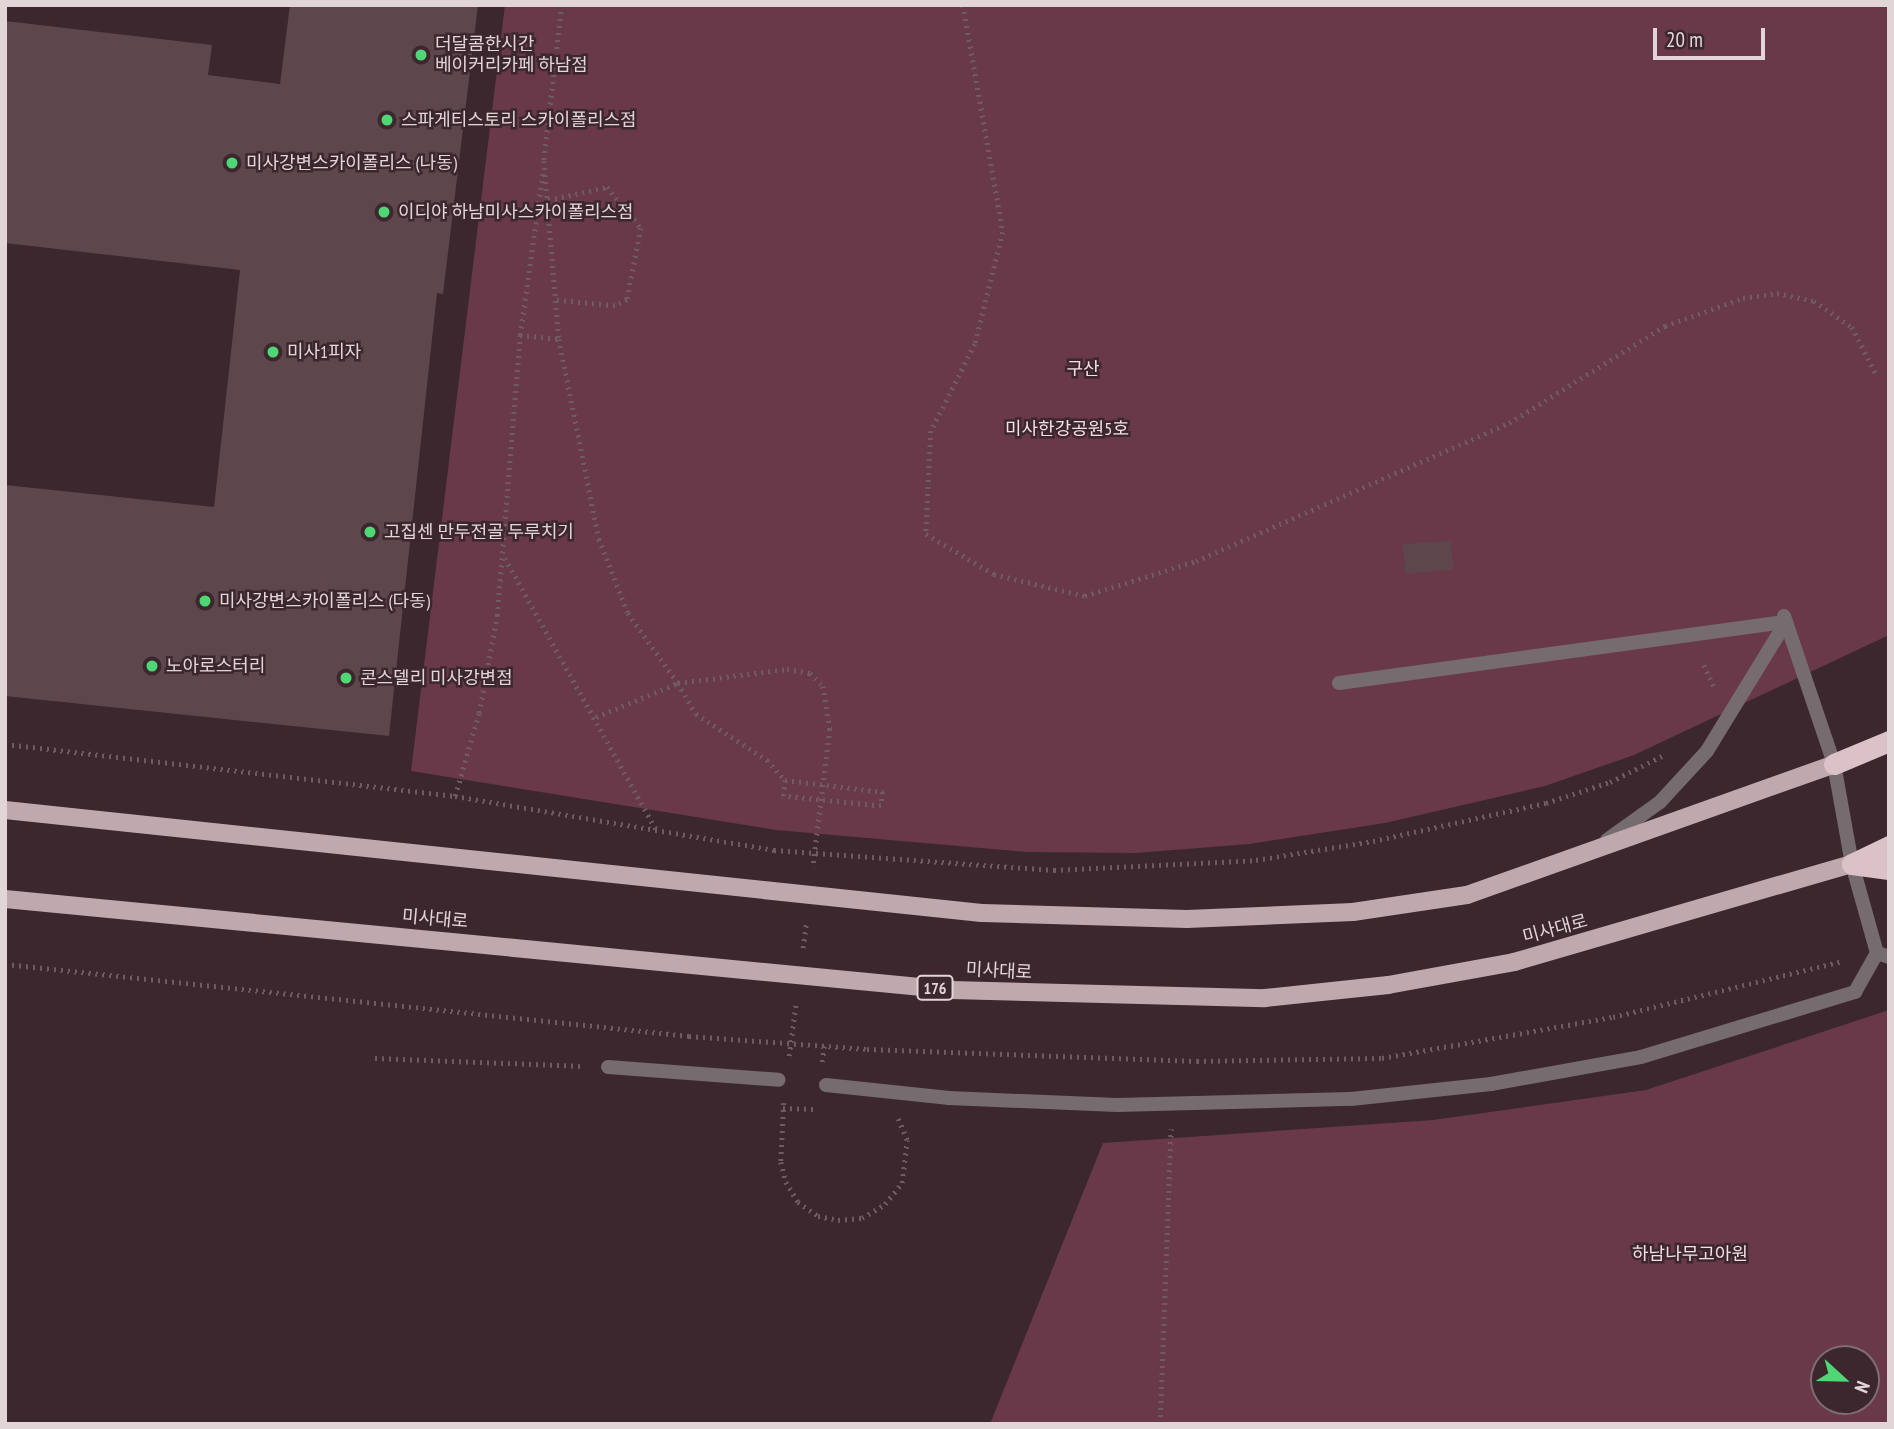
<!DOCTYPE html>
<html>
<head>
<meta charset="utf-8">
<style>
  body { margin:0 }
  #map { position:relative; width:1894px; height:1429px; overflow:hidden; background:#3b272d; font-family:"PT Sans Narrow","Noto Sans KR",sans-serif }
  div>[style] { position:absolute }
  .green>* { inset:0; background:#693949 }
  .building>* { inset:0; background:#5d474d; transform-origin:0 0 }
  .path>* { height:4.5px; margin-top:-2.25px; transform-origin:0; background:repeating-linear-gradient(90deg,#6e5c61 0 2px,transparent 0 7px) }
  .service>* { height:14px; margin:-7px; padding:0 7px; transform-origin:7px; border-radius:7px; background:#766b6e }
  .minor>* { height:14px; margin:-7px; padding:0 7px; transform-origin:7px; border-radius:7px; background:#766b6e }
  .primary>* { height:18px; margin:-9px; padding:0 9px; transform-origin:9px; border-radius:9px; background:#bfa9af }
  .motorway>* { height:21px; margin:-10.5px; padding:0 10.5px; transform-origin:10.5px; border-radius:10.5px; background:#dbc1c8 }
  .dots>* { width:19px; height:19px; translate:-50% -50%; box-sizing:border-box; border:4px solid #3b272d; border-radius:50% }
  span { translate:-50% -50%; white-space:nowrap; text-align:center; line-height:1.15; -webkit-text-stroke:5px #3b272d; paint-order:stroke }
  .shield-label span { padding:2px 5px; background:#3b272d; border:2px solid; border-radius:5px; -webkit-text-stroke-width:0 }
  .shield-label { font-size:16px; color:#e2d5d8; font-weight:700 }
  .poi-label { font-size:18px; color:#e2d5d8 }
  .left { translate:0 -50%; text-align:left }
  .park-label { font-size:18px; color:#f4dde3 }
  .street-label { font-size:18px; color:#e2d5d8 }
  .frame { position:absolute; inset:0; border:7px solid #e2d5d8; pointer-events:none }
  .north { position:absolute; left:1810px; top:1345px; width:70px; height:70px; box-sizing:border-box; background:#3b272d; border:2px solid #7e6d71; border-radius:50%; rotate:112deg; font-size:19px; font-weight:700; line-height:28px; text-align:center; color:#e2d5d8 }
  .north::after { content:''; display:block; margin:auto; width:24px; height:32px; background:#4fd675; clip-path:polygon(50% 0,100% 100%,50% 72%,0 100%) }
  .scale { position:absolute; left:1653px; top:28px; width:112px; height:32px; box-sizing:border-box; border:4px solid #e2d5d8; border-top:0; padding-left:9px; font-size:21px; line-height:24px; white-space:nowrap; color:#e2d5d8; -webkit-text-stroke:5px #3b272d; paint-order:stroke }
</style>
</head>
<body>
<div id="map">
  <div class="green">
    <i style="clip-path:polygon(505px 5px,1889px 5px,1889px 635px,1634px 755px,1545px 786px,1385px 823px,1249px 844px,1136px 853px,1027px 852px,776px 830px,411px 771px)"></i>
    <i style="clip-path:polygon(evenodd,1889px 1010px,1889px 1424px,990px 1424px,1103px 1143px,1433px 1120px,1646px 1090px,1889px 1010px,1824px 1359px,1866px 1359px,1866px 1401px,1824px 1401px,1824px 1359px)"></i>
  </div>
  <div class="building">
    <i style="clip-path:polygon(290px 5px,478px 5px,443px 294px,437px 293px,389px 736px,5px 696px,5px 485px,214px 507px,240px 270px,5px 243px,5px 21px,212px 45px,208px 75px,280px 84px)"></i>
    <i style="left:1451px;top:541px;width:29px;height:48px;rotate:86deg"></i>
  </div>
  <div class="path">
    <i style="left:562px;top:5px;width:157px;rotate:96.6deg"></i>
    <i style="left:544px;top:161px;width:179px;rotate:85.2deg"></i>
    <i style="left:559px;top:339px;width:204px;rotate:78.7deg"></i>
    <i style="left:599px;top:539px;width:79px;rotate:68.6deg"></i>
    <i style="left:628px;top:613px;width:86px;rotate:54.5deg"></i>
    <i style="left:678px;top:683px;width:110px;rotate:-7.3deg"></i>
    <i style="left:787px;top:669px;width:23px;rotate:10deg"></i>
    <i style="left:810px;top:673px;width:18px;rotate:45deg"></i>
    <i style="left:823px;top:686px;width:44px;rotate:80.8deg"></i>
    <i style="left:830px;top:729px;width:140px;rotate:97deg"></i>
    <i style="left:963px;top:5px;width:230px;rotate:80deg"></i>
    <i style="left:1003px;top:232px;width:115px;rotate:104deg"></i>
    <i style="left:975px;top:344px;width:97px;rotate:116.8deg"></i>
    <i style="left:931px;top:431px;width:103px;rotate:92.8deg"></i>
    <i style="left:926px;top:534px;width:79px;rotate:30.5deg"></i>
    <i style="left:994px;top:574px;width:94px;rotate:13.6deg"></i>
    <i style="left:1085px;top:596px;width:116px;rotate:-17.5deg"></i>
    <i style="left:1196px;top:561px;width:342px;rotate:-23.8deg"></i>
    <i style="left:1509px;top:423px;width:184px;rotate:-31.9deg"></i>
    <i style="left:1665px;top:326px;width:83px;rotate:-19.7deg"></i>
    <i style="left:1743px;top:298px;width:34px;rotate:-8deg"></i>
    <i style="left:1777px;top:293px;width:38px;rotate:12deg"></i>
    <i style="left:1814px;top:301px;width:46px;rotate:34.4deg"></i>
    <i style="left:1852px;top:327px;width:53px;rotate:62.9deg"></i>
    <i style="left:548px;top:200px;width:60px;rotate:-12.4deg"></i>
    <i style="left:607px;top:187px;width:53px;rotate:50.3deg"></i>
    <i style="left:641px;top:228px;width:73px;rotate:101deg"></i>
    <i style="left:627px;top:300px;width:13px;rotate:153deg"></i>
    <i style="left:615px;top:306px;width:59px;rotate:-174.2deg"></i>
    <i style="left:520px;top:335px;width:39px;rotate:6deg"></i>
    <i style="left:505px;top:558px;width:310px;rotate:60.9deg"></i>
    <i style="left:1704px;top:665px;width:26px;rotate:65deg"></i>
    <i style="left:596px;top:717px;width:89px;rotate:-22.5deg"></i>
    <i style="left:678px;top:683px;width:36px;rotate:60deg"></i>
    <i style="left:696px;top:714px;width:85px;rotate:32.9deg"></i>
    <i style="left:767px;top:760px;width:27px;rotate:48deg"></i>
    <i style="left:785px;top:780px;width:99px;rotate:7deg"></i>
    <i style="left:883px;top:792px;width:14px;rotate:98deg"></i>
    <i style="left:881px;top:806px;width:99px;rotate:-174.2deg"></i>
    <i style="left:783px;top:796px;width:16px;rotate:-83deg"></i>
    <i style="left:5px;top:744px;width:453px;rotate:6.6deg"></i>
    <i style="left:455px;top:796px;width:324px;rotate:9.6deg"></i>
    <i style="left:774px;top:850px;width:281px;rotate:4.1deg"></i>
    <i style="left:1054px;top:870px;width:202px;rotate:-2.8deg"></i>
    <i style="left:1256px;top:860px;width:119px;rotate:-9.2deg"></i>
    <i style="left:1373px;top:841px;width:177px;rotate:-12.4deg"></i>
    <i style="left:1546px;top:803px;width:67px;rotate:-18.2deg"></i>
    <i style="left:1610px;top:782px;width:63px;rotate:-26.6deg"></i>
    <i style="left:455px;top:796px;width:86px;rotate:-73.9deg"></i>
    <i style="left:479px;top:713px;width:99px;rotate:-79.5deg"></i>
    <i style="left:497px;top:616px;width:282px;rotate:-85.3deg"></i>
    <i style="left:520px;top:335px;width:166px;rotate:-82deg"></i>
    <i style="left:803px;top:948px;width:26px;rotate:-83deg"></i>
    <i style="left:5px;top:964px;width:688px;rotate:6.01deg"></i>
    <i style="left:689px;top:1036px;width:178px;rotate:4.2deg"></i>
    <i style="left:867px;top:1049px;width:330px;rotate:2.1deg"></i>
    <i style="left:1197px;top:1061px;width:185px;rotate:-0.9deg"></i>
    <i style="left:1382px;top:1058px;width:235px;rotate:-10.1deg"></i>
    <i style="left:1613px;top:1017px;width:236px;rotate:-13.7deg"></i>
    <i style="left:789px;top:1056px;width:54px;rotate:-82.6deg"></i>
    <i style="left:375px;top:1058px;width:208px;rotate:2.2deg"></i>
    <i style="left:822px;top:1062px;width:17px;rotate:-83deg"></i>
    <i style="left:784px;top:1103px;width:59px;rotate:92.9deg"></i>
    <i style="left:781px;top:1162px;width:21px;rotate:76deg"></i>
    <i style="left:786px;top:1182px;width:23px;rotate:59deg"></i>
    <i style="left:798px;top:1202px;width:24px;rotate:35deg"></i>
    <i style="left:818px;top:1216px;width:20px;rotate:11deg"></i>
    <i style="left:838px;top:1220px;width:24px;rotate:-5deg"></i>
    <i style="left:862px;top:1218px;width:27px;rotate:-31deg"></i>
    <i style="left:885px;top:1204px;width:27px;rotate:-51deg"></i>
    <i style="left:902px;top:1183px;width:43px;rotate:-83.4deg"></i>
    <i style="left:907px;top:1140px;width:23px;rotate:-113deg"></i>
    <i style="left:783px;top:1108px;width:32px;rotate:2deg"></i>
    <i style="left:1160px;top:1424px;width:295px;rotate:-87.9deg"></i>
  </div>
  <div class="service">
    <i style="left:1339px;top:683px;width:451px;rotate:-7.8deg"></i>
    <i style="left:1607px;top:840px;width:65px;rotate:-35.6deg"></i>
    <i style="left:1660px;top:802px;width:69px;rotate:-47.3deg"></i>
    <i style="left:1707px;top:751px;width:151px;rotate:-58.5deg"></i>
    <i style="left:608px;top:1067px;width:171px;rotate:4.3deg"></i>
    <i style="left:826px;top:1085px;width:124px;rotate:6deg"></i>
    <i style="left:949px;top:1098px;width:168px;rotate:2.4deg"></i>
    <i style="left:1117px;top:1105px;width:234px;rotate:-1.5deg"></i>
    <i style="left:1351px;top:1099px;width:141px;rotate:-6.1deg"></i>
    <i style="left:1491px;top:1084px;width:152px;rotate:-10.2deg"></i>
    <i style="left:1641px;top:1057px;width:224px;rotate:-16.9deg"></i>
    <i style="left:1855px;top:992px;width:45px;rotate:-60.6deg"></i>
  </div>
  <div class="minor">
    <i style="left:1784px;top:616px;width:156px;rotate:71.3deg"></i>
    <i style="left:1834px;top:764px;width:102px;rotate:79.8deg"></i>
    <i style="left:1852px;top:864px;width:92px;rotate:74.3deg"></i>
    <i style="left:1877px;top:953px;width:13px;rotate:18deg"></i>
  </div>
  <div class="primary">
    <i style="left:5px;top:810px;width:982px;rotate:6.02deg"></i>
    <i style="left:982px;top:913px;width:205px;rotate:1.7deg"></i>
    <i style="left:1187px;top:919px;width:166px;rotate:-2.4deg"></i>
    <i style="left:1353px;top:912px;width:115px;rotate:-8.5deg"></i>
    <i style="left:1467px;top:895px;width:390px;rotate:-19.6deg"></i>
    <i style="left:5px;top:899px;width:950px;rotate:5.49deg"></i>
    <i style="left:951px;top:990px;width:314px;rotate:1.5deg"></i>
    <i style="left:1265px;top:998px;width:124px;rotate:-6deg"></i>
    <i style="left:1388px;top:985px;width:128px;rotate:-10.3deg"></i>
    <i style="left:1514px;top:962px;width:352px;rotate:-16.2deg"></i>
  </div>
  <div class="motorway">
    <i style="left:1834px;top:764px;width:60px;rotate:-22.7deg"></i>
    <i style="left:1852px;top:864px;width:41px;rotate:-25.9deg"></i>
    <i style="left:1852px;top:864px;width:37px;rotate:8deg"></i>
  </div>
  <div class="dots">
    <i style="left:421px;top:55px;background:#4fd675"></i>
    <i style="left:387px;top:120px;background:#4fd675"></i>
    <i style="left:232px;top:163px;background:#4fd675"></i>
    <i style="left:384px;top:212px;background:#4fd675"></i>
    <i style="left:273px;top:352px;background:#4fd675"></i>
    <i style="left:370px;top:532px;background:#4fd675"></i>
    <i style="left:205px;top:601px;background:#4fd675"></i>
    <i style="left:152px;top:666px;background:#4fd675"></i>
    <i style="left:346px;top:678px;background:#4fd675"></i>
  </div>
  <div class="shield-label">
    <span style="left:935px;top:988px">176</span>
  </div>
  <div class="poi-label">
    <span class="left" style="left:435px;top:55px">더달콤한시간<br>베이커리카페 하남점</span>
    <span class="left" style="left:401px;top:120px">스파게티스토리 스카이폴리스점</span>
    <span class="left" style="left:246px;top:163px">미사강변스카이폴리스 (나동)</span>
    <span class="left" style="left:398px;top:212px">이디야 하남미사스카이폴리스점</span>
    <span class="left" style="left:287px;top:352px">미사1피자</span>
    <span class="left" style="left:384px;top:532px">고집센 만두전골 두루치기</span>
    <span class="left" style="left:219px;top:601px">미사강변스카이폴리스 (다동)</span>
    <span class="left" style="left:166px;top:666px">노아로스터리</span>
    <span class="left" style="left:360px;top:678px">콘스델리 미사강변점</span>
  </div>
  <div class="park-label">
    <span style="left:1083px;top:369px">구산</span>
    <span style="left:1067px;top:429px">미사한강공원5호</span>
    <span style="left:1690px;top:1254px">하남나무고아원</span>
  </div>
  <div class="street-label">
    <span style="left:435px;top:919px;rotate:5deg">미사대로</span>
    <span style="left:1555px;top:929px;rotate:-15deg">미사대로</span>
    <span style="left:999px;top:971px;rotate:3deg">미사대로</span>
  </div>
  <div class="frame"></div>
  <div class="north">N</div>
  <div class="scale">20 m</div>
</div>
</body>
</html>
